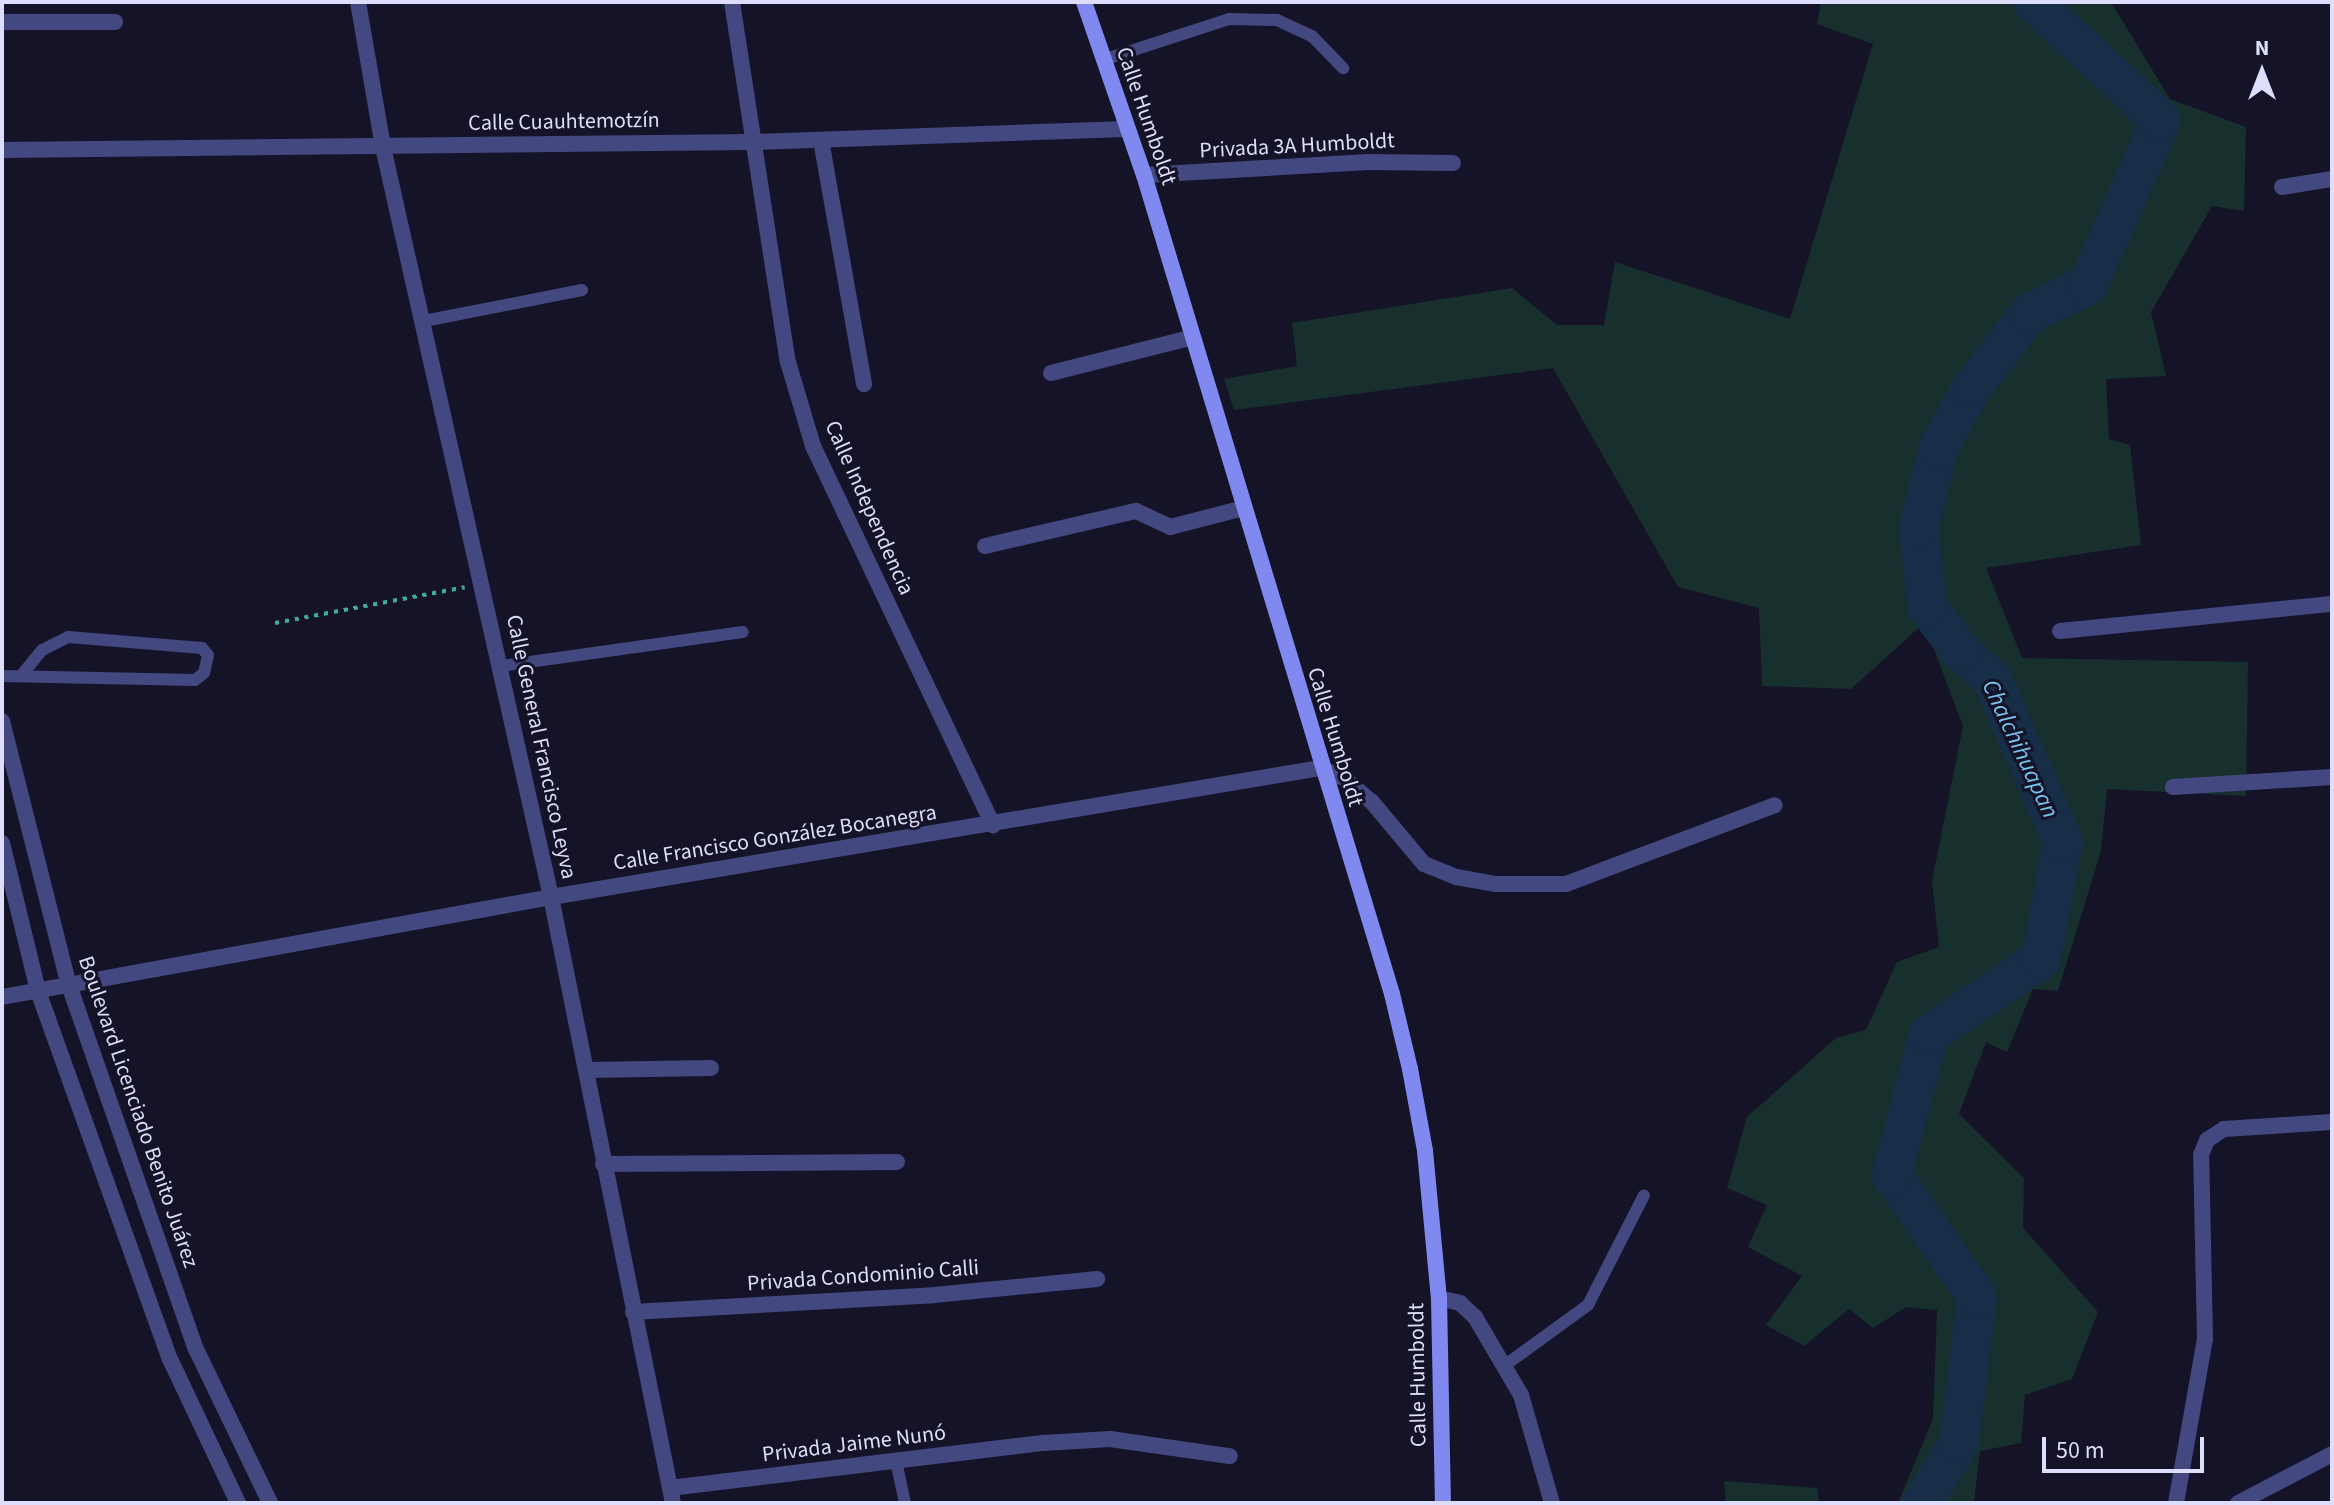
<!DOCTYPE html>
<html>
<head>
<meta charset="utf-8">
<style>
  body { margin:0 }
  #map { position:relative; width:2334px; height:1505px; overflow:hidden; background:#151327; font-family:"Source Sans 3",sans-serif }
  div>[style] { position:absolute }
  .green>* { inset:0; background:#17302d }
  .river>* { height:40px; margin:-20px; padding:0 20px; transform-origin:20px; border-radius:20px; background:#162e48 }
  .path>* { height:4px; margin-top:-2px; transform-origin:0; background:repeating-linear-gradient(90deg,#40ac9b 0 4px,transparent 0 10px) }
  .service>* { height:12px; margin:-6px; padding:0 6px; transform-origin:6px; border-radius:6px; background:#444880 }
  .minor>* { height:16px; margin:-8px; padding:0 8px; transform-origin:8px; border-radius:8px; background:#444880 }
  .tertiary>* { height:16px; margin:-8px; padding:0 8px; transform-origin:8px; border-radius:8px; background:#444880 }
  .secondary>* { height:16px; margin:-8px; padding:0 8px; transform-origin:8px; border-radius:8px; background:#8089ef }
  span { translate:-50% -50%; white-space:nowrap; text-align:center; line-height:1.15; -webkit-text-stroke:6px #151327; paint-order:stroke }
  .street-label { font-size:22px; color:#deddfb }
  .water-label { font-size:24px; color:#78c4ee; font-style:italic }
  .frame { position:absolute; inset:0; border:4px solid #deddfb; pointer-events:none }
  .north { position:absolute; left:2222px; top:32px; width:80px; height:80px; -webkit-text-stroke:6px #151327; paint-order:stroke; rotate:0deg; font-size:22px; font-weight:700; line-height:32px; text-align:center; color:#deddfb }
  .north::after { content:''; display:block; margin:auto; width:28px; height:36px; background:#deddfb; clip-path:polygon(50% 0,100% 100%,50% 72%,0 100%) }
  .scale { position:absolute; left:2042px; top:1437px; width:162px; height:36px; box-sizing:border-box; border:4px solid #deddfb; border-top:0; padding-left:10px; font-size:24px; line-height:28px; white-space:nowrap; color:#deddfb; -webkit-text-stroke:6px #151327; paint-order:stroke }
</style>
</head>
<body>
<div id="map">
  <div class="green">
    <i style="clip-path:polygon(1821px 2px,2111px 2px,2170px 99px,2246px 127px,2244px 211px,2212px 206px,2151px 312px,2166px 376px,2106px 379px,2109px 439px,2130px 445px,2141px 545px,1986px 568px,2022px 658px,2248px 662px,2246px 796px,2107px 789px,2101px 851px,2058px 991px,2033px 989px,2007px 1052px,1986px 1042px,1959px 1114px,2024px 1178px,2023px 1228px,2098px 1312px,2072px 1379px,2025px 1395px,2021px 1443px,1980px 1451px,1974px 1503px,1898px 1503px,1933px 1419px,1937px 1310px,1906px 1307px,1873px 1328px,1849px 1309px,1804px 1346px,1766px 1325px,1802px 1276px,1748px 1247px,1767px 1205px,1727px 1188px,1747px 1117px,1836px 1038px,1866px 1030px,1897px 962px,1939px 947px,1932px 881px,1963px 726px,1924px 623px,1851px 689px,1762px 686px,1759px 608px,1678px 587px,1553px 368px,1234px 410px,1224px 379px,1297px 366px,1292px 323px,1512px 288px,1557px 325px,1604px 325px,1615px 262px,1790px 319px,1873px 44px,1817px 24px)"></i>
    <i style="clip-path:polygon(1724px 1481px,1817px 1488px,1819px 1503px,1726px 1503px)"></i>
  </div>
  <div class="river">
    <i style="left:1922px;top:1503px;width:70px;rotate:-58.3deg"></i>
    <i style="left:1959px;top:1443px;width:147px;rotate:-83deg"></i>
    <i style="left:1977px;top:1297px;width:149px;rotate:-124.9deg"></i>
    <i style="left:1892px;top:1175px;width:146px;rotate:-75.3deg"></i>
    <i style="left:1929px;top:1034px;width:135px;rotate:-33.8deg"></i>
    <i style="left:2041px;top:959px;width:119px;rotate:-79.4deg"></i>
    <i style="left:2063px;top:842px;width:178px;rotate:-113.5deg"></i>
    <i style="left:1992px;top:679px;width:41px;rotate:-138.9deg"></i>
    <i style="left:1961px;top:652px;width:57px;rotate:-126.5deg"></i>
    <i style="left:1927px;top:606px;width:80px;rotate:-95.7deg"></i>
    <i style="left:1919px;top:526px;width:81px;rotate:-75.8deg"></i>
    <i style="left:1939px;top:447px;width:68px;rotate:-61.2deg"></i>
    <i style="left:1972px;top:387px;width:94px;rotate:-51.9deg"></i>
    <i style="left:2030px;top:313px;width:64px;rotate:-25.8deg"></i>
    <i style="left:2088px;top:285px;width:180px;rotate:-66.1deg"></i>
    <i style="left:2161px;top:120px;width:174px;rotate:-137.3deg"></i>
  </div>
  <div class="path">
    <i style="left:275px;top:623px;width:193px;rotate:-10.7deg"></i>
  </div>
  <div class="service">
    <i style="left:1103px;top:60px;width:133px;rotate:-18deg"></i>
    <i style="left:1229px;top:19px;width:48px;rotate:1.2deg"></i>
    <i style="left:1277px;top:20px;width:38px;rotate:25deg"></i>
    <i style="left:1312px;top:36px;width:45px;rotate:45.9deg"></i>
    <i style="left:424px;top:321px;width:161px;rotate:-11.1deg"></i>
    <i style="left:501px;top:666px;width:244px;rotate:-8deg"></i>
    <i style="left:2px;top:676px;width:193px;rotate:1.2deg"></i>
    <i style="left:195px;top:680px;width:11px;rotate:-38deg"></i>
    <i style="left:204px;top:673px;width:18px;rotate:-77deg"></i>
    <i style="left:208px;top:655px;width:9px;rotate:-131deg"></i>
    <i style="left:202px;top:648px;width:134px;rotate:-175.3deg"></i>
    <i style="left:68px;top:637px;width:29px;rotate:153deg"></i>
    <i style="left:42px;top:650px;width:33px;rotate:129deg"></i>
    <i style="left:1504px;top:1366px;width:104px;rotate:-36deg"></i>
    <i style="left:1588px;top:1305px;width:123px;rotate:-63deg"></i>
    <i style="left:896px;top:1461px;width:43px;rotate:77.9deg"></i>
  </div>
  <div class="minor">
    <i style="left:732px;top:2px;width:364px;rotate:81.2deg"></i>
    <i style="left:788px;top:362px;width:88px;rotate:73.4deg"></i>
    <i style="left:813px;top:446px;width:420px;rotate:64.6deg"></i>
    <i style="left:2px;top:22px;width:113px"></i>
    <i style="left:821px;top:140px;width:248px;rotate:80deg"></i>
    <i style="left:2px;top:150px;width:750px;rotate:-0.61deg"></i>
    <i style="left:752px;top:142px;width:374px;rotate:-2deg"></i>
    <i style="left:1144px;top:175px;width:224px;rotate:-3.3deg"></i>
    <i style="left:1368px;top:162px;width:85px;rotate:0.7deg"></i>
    <i style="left:2282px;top:187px;width:51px;rotate:-9.1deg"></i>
    <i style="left:1051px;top:373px;width:146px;rotate:-14.2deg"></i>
    <i style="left:985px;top:546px;width:155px;rotate:-13.1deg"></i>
    <i style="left:1136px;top:511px;width:38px;rotate:25deg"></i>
    <i style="left:1170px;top:527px;width:76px;rotate:-14.4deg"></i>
    <i style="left:2060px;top:631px;width:273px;rotate:-5.7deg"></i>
    <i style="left:2173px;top:787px;width:159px;rotate:-3.6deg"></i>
    <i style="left:2px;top:997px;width:558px;rotate:-10.32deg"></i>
    <i style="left:551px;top:897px;width:780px;rotate:-9.52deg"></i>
    <i style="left:1320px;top:768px;width:26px;rotate:23deg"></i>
    <i style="left:1344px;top:778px;width:37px;rotate:41deg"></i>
    <i style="left:1372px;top:802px;width:81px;rotate:50deg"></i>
    <i style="left:1424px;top:864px;width:35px;rotate:22deg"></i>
    <i style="left:1456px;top:877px;width:41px;rotate:9.9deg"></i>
    <i style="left:1496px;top:884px;width:70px"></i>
    <i style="left:1566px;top:884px;width:223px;rotate:-20.7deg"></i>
    <i style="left:586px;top:1070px;width:125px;rotate:-0.9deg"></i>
    <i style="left:603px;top:1164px;width:294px;rotate:-0.4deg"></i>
    <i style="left:633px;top:1312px;width:301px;rotate:-3.2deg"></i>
    <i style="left:934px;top:1295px;width:164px;rotate:-5.6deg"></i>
    <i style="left:670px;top:1488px;width:376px;rotate:-6.9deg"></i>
    <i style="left:1043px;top:1443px;width:67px;rotate:-3.4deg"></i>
    <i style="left:1110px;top:1439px;width:121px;rotate:8.1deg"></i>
    <i style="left:2176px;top:1503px;width:167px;rotate:-80deg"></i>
    <i style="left:2205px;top:1339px;width:184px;rotate:-91.2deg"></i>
    <i style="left:2201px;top:1155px;width:16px;rotate:-68deg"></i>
    <i style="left:2207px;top:1140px;width:20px;rotate:-33deg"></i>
    <i style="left:2224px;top:1129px;width:108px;rotate:-3.7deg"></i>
    <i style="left:2238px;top:1503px;width:106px;rotate:-27.5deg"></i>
  </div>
  <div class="tertiary">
    <i style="left:358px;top:2px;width:147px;rotate:80.2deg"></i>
    <i style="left:383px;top:147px;width:769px;rotate:77.37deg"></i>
    <i style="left:551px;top:897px;width:618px;rotate:78.62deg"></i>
    <i style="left:2px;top:721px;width:272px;rotate:75.8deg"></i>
    <i style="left:69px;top:985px;width:386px;rotate:70.8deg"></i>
    <i style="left:196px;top:1349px;width:171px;rotate:64.3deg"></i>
    <i style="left:2px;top:843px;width:152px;rotate:76.3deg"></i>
    <i style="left:38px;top:991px;width:391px;rotate:70.3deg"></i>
    <i style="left:170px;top:1359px;width:159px;rotate:64.7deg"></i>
    <i style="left:1439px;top:1298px;width:22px;rotate:13deg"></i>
    <i style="left:1460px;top:1303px;width:21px;rotate:43deg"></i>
    <i style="left:1475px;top:1317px;width:91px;rotate:59.5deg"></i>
    <i style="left:1521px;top:1395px;width:112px;rotate:74deg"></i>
  </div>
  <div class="secondary">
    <i style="left:1084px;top:2px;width:183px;rotate:70.9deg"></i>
    <i style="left:1144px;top:175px;width:856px;rotate:73.15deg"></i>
    <i style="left:1392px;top:994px;width:77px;rotate:76.5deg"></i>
    <i style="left:1410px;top:1069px;width:83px;rotate:79.6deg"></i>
    <i style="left:1425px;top:1151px;width:148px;rotate:84.6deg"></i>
    <i style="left:1439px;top:1298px;width:205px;rotate:88.9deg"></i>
  </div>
  <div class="street-label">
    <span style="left:1146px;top:116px;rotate:71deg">Calle Humboldt</span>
    <span style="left:564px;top:122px;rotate:-1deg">Calle Cuauhtemotzín</span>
    <span style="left:1297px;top:146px;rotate:-3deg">Privada 3A Humboldt</span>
    <span style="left:869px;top:508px;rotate:66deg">Calle Independencia</span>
    <span style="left:1335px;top:737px;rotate:73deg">Calle Humboldt</span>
    <span style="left:541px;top:747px;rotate:78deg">Calle General Francisco Leyva</span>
    <span style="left:775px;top:838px;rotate:-9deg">Calle Francisco González Bocanegra</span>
    <span style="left:138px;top:1112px;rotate:71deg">Boulevard Licenciado Benito Juárez</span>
    <span style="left:863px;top:1276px;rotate:-4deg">Privada Condominio Calli</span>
    <span style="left:1418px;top:1375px;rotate:-91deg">Calle Humboldt</span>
    <span style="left:854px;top:1444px;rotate:-7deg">Privada Jaime Nunó</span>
  </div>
  <div class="water-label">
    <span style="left:2020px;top:749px;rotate:65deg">Chalchihuapan</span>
  </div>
  <div class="frame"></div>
  <div class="north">N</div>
  <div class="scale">50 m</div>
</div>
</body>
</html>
